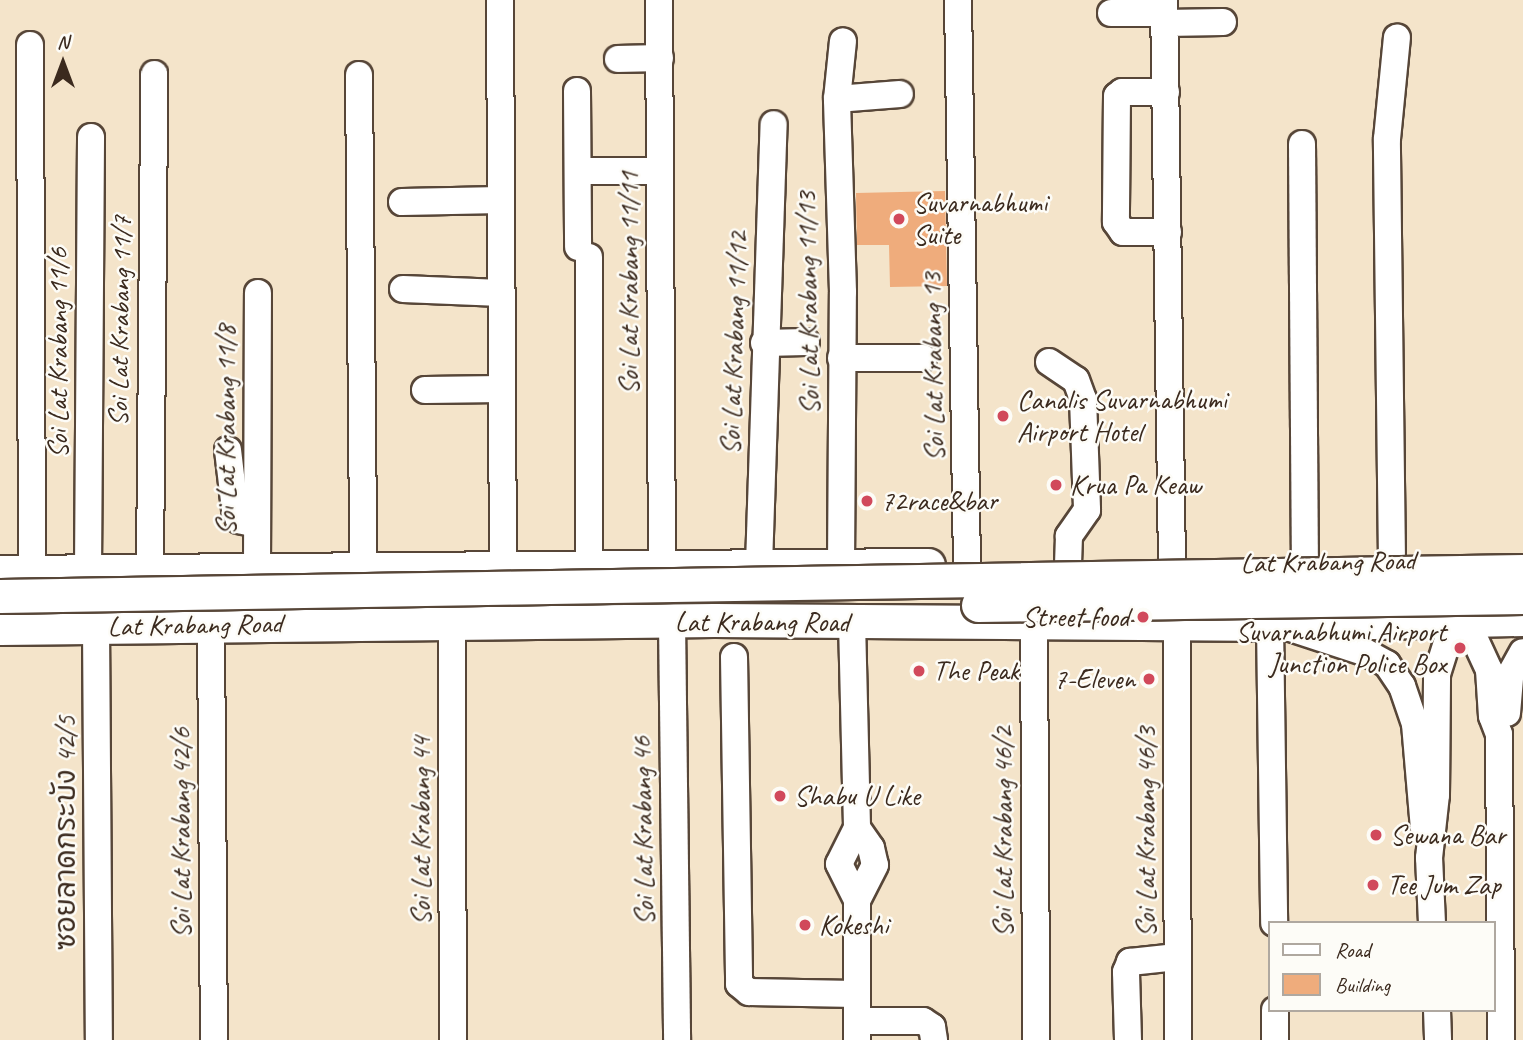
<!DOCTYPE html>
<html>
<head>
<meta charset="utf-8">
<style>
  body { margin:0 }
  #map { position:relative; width:1523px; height:1040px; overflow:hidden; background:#f4e4ca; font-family:Caveat,"Playpen Sans Thai",sans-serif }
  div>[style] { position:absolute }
  .building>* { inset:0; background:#efac7c }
  .roads { filter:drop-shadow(2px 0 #574638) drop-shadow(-2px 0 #574638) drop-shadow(0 2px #574638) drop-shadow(0 -2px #574638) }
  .minor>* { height:26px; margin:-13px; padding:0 13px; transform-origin:13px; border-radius:13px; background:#fff }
  .major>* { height:33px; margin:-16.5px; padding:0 16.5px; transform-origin:16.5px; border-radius:16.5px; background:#fff }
  .bridges { filter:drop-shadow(2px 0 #574638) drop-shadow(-2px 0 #574638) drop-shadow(0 2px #574638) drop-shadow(0 -2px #574638) }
  .major-bridge>* { height:33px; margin:-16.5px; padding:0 16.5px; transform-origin:16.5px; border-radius:16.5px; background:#fff }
  .dots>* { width:19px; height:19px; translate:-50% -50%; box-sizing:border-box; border:4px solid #fdfcf7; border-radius:50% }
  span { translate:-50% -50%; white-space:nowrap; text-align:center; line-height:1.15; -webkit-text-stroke:5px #fdfcf7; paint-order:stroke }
  .poi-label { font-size:28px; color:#3b2a1e }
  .left { translate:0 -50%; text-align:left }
  .right { translate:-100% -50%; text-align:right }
  .street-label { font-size:28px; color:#3b2a1e }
  .legend { position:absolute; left:1268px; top:921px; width:228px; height:91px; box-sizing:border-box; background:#fdfcf7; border:2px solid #afa8a0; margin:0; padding:9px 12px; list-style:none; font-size:21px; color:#3b2a1e }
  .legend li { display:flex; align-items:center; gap:14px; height:35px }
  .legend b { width:35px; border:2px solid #afa8a0 }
  .north { position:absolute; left:28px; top:28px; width:70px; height:70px; -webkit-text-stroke:5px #fdfcf7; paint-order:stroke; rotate:0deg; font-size:19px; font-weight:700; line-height:28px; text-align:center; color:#3b2a1e }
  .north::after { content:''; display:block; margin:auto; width:24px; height:32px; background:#3b2a1e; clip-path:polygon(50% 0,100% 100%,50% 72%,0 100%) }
</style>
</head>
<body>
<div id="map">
  <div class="building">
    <i style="clip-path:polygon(945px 191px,947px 286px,890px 287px,889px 245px,857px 245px,856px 193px)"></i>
  </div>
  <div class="roads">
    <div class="minor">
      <i style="left:500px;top:0;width:566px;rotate:89.7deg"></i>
      <i style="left:659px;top:0;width:565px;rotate:89.7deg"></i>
      <i style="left:958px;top:0;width:565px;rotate:89.09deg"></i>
      <i style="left:1164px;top:0;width:564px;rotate:89.19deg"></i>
      <i style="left:1111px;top:13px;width:53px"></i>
      <i style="left:1165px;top:23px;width:58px;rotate:-1deg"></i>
      <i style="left:30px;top:45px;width:527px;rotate:89.78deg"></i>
      <i style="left:618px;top:59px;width:42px;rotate:-1.4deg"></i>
      <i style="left:359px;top:75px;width:492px;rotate:89.5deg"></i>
      <i style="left:577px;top:91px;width:156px;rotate:89.6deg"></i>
      <i style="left:1166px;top:92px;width:44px;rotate:180deg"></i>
      <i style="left:1122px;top:92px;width:6px;rotate:141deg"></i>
      <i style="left:1117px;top:96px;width:126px;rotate:90.5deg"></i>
      <i style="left:1116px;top:222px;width:12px;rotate:55deg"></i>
      <i style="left:1123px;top:232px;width:45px"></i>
      <i style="left:837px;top:99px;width:63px;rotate:-4.5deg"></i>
      <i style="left:1302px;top:144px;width:418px;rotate:89.6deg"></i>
      <i style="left:578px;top:171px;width:82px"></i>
      <i style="left:402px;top:202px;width:99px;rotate:-1.2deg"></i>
      <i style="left:403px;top:289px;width:98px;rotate:2.3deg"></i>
      <i style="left:764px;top:343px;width:42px;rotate:-1.4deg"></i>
      <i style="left:841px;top:358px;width:82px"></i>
      <i style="left:1049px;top:362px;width:32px;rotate:34deg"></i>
      <i style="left:1076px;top:380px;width:20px;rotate:70deg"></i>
      <i style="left:1083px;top:399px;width:111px;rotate:87.9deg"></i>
      <i style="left:1087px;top:510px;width:32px;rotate:125deg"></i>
      <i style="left:1069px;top:536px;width:28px;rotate:92deg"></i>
      <i style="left:425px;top:390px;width:76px;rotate:-0.8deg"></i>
      <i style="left:228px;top:450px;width:60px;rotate:83.3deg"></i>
      <i style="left:235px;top:510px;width:11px;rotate:68deg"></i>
      <i style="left:239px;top:520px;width:18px;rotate:13deg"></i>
      <i style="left:1392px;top:561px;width:422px;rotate:-90.7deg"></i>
      <i style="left:1387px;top:139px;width:102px;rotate:-84.4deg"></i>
      <i style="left:589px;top:564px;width:307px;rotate:-90deg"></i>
      <i style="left:759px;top:565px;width:441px;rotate:-88.1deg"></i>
      <i style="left:841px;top:565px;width:273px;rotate:-89.6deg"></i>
      <i style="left:843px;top:292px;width:193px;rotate:-91.8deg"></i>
      <i style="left:837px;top:99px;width:58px;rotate:-84.1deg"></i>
      <i style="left:257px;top:568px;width:275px;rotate:-89.8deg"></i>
      <i style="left:150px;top:569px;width:495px;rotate:-89.5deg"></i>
      <i style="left:88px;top:570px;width:433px;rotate:-89.6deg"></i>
      <i style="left:1459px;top:605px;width:72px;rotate:65.2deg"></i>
      <i style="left:1489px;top:670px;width:46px;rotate:86.3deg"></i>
      <i style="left:1492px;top:716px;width:19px;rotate:69deg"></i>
      <i style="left:1499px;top:734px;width:306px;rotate:89.6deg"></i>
      <i style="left:452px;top:621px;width:419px;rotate:89.9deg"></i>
      <i style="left:672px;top:621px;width:419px;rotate:89.3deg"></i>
      <i style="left:852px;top:622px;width:206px;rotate:88.6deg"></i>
      <i style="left:1034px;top:623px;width:417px;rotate:89.7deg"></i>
      <i style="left:1177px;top:624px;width:416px;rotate:89.9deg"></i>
      <i style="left:1270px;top:624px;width:299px;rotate:89.2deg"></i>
      <i style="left:211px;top:625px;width:415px;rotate:89.6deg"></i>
      <i style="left:96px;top:626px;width:414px;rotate:89.6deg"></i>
      <i style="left:1290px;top:628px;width:81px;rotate:18deg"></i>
      <i style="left:1367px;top:653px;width:23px;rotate:29deg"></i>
      <i style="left:1387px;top:664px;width:27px;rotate:56deg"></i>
      <i style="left:1402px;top:686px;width:40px;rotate:71.1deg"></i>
      <i style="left:1415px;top:724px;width:105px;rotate:85.1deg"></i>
      <i style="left:734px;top:657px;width:327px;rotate:89.1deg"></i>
      <i style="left:739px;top:984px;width:13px;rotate:39deg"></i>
      <i style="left:749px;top:992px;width:107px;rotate:1.1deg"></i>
      <i style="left:1507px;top:713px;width:38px;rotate:-85deg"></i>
      <i style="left:1510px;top:675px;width:26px;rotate:-61deg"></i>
      <i style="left:857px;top:828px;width:24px;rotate:55deg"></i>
      <i style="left:871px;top:848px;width:17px;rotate:77deg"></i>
      <i style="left:875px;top:865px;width:39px;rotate:117deg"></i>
      <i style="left:857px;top:900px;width:140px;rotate:90deg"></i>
      <i style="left:857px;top:828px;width:40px;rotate:116.6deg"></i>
      <i style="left:839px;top:864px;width:40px;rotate:63.4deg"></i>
      <i style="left:1432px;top:923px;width:65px;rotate:-92.6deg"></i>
      <i style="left:1429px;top:858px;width:63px;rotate:-83.7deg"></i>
      <i style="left:1436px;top:795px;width:121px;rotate:-89.5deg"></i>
      <i style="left:1437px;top:674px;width:57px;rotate:-72.5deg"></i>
      <i style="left:1454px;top:620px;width:18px;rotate:-52deg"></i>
      <i style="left:1275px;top:1010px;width:30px;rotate:90deg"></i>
      <i style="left:1437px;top:1010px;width:30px;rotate:88deg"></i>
      <i style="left:857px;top:1021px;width:66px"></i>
      <i style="left:923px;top:1021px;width:11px;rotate:34deg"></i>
      <i style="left:932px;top:1027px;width:13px;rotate:81deg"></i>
      <i style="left:1128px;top:1040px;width:68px;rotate:-91.7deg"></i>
      <i style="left:1126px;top:972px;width:11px;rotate:-68deg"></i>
      <i style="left:1130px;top:962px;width:47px;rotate:-6.1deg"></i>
    </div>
    <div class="major">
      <i style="left:0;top:572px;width:928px;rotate:-0.43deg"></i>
      <i style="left:0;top:628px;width:714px;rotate:-0.64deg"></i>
      <i style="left:714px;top:620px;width:566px;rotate:0.4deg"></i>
      <i style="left:1280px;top:624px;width:243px;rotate:-1.2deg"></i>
    </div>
  </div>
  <div class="bridges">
    <div class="major-bridge">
      <i style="left:0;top:596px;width:1523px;rotate:-0.94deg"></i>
      <i style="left:978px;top:605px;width:545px;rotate:-0.84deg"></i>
    </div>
  </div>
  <div class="dots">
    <i style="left:899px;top:219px;background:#d1495b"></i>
    <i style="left:1003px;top:416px;background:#d1495b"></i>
    <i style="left:1056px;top:485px;background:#d1495b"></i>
    <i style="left:867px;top:501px;background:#d1495b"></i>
    <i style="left:1143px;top:617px;background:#d1495b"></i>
    <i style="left:1460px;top:648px;background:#d1495b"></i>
    <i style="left:919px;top:671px;background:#d1495b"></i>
    <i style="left:1149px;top:679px;background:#d1495b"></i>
    <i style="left:780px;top:796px;background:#d1495b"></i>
    <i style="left:1376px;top:835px;background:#d1495b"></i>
    <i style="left:1373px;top:885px;background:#d1495b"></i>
    <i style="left:805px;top:925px;background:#d1495b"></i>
  </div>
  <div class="poi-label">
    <span class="left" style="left:913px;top:219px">Suvarnabhumi<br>Suite</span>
    <span class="left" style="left:1017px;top:416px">Canalis Suvarnabhumi<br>Airport Hotel</span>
    <span class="left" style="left:1070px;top:485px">Krua Pa Keaw</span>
    <span class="left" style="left:881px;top:501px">72race&amp;bar</span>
    <span class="right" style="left:1129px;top:617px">Street food</span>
    <span class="right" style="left:1446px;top:648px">Suvarnabhumi Airport<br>Junction Police Box</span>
    <span class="left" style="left:933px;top:671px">The Peak</span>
    <span class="right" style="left:1135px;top:679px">7-Eleven</span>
    <span class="left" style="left:794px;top:796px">Shabu U Like</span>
    <span class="left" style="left:1390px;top:835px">Sewana Bar</span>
    <span class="left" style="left:1387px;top:885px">Tee Jum Zap</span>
    <span class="left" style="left:819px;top:925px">Kokeshi</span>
  </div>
  <div class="street-label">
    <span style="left:629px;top:283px;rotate:-90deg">Soi Lat Krabang 11/11</span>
    <span style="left:808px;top:303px;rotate:-91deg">Soi Lat Krabang 11/13</span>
    <span style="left:120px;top:321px;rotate:-89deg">Soi Lat Krabang 11/7</span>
    <span style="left:734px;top:343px;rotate:-88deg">Soi Lat Krabang 11/12</span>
    <span style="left:58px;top:353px;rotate:-90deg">Soi Lat Krabang 11/6</span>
    <span style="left:933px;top:367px;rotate:-91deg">Soi Lat Krabang 13</span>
    <span style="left:226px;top:430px;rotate:-90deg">Soi Lat Krabang 11/8</span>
    <span style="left:1328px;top:562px;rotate:-1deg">Lat Krabang Road</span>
    <span style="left:762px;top:622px">Lat Krabang Road</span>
    <span style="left:195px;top:625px;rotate:-1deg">Lat Krabang Road</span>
    <span style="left:421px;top:831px;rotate:-90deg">Soi Lat Krabang 44</span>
    <span style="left:643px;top:831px;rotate:-91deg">Soi Lat Krabang 46</span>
    <span style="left:1003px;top:832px;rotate:-90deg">Soi Lat Krabang 46/2</span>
    <span style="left:1146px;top:832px;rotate:-90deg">Soi Lat Krabang 46/3</span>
    <span style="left:66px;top:833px;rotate:-90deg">ซอยลาดกระบัง 42/5</span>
    <span style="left:181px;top:833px;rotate:-90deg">Soi Lat Krabang 42/6</span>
  </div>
  <ul class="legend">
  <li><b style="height:9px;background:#fff"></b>Road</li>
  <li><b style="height:19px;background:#efac7c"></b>Building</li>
  </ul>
  <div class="north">N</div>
</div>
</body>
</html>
